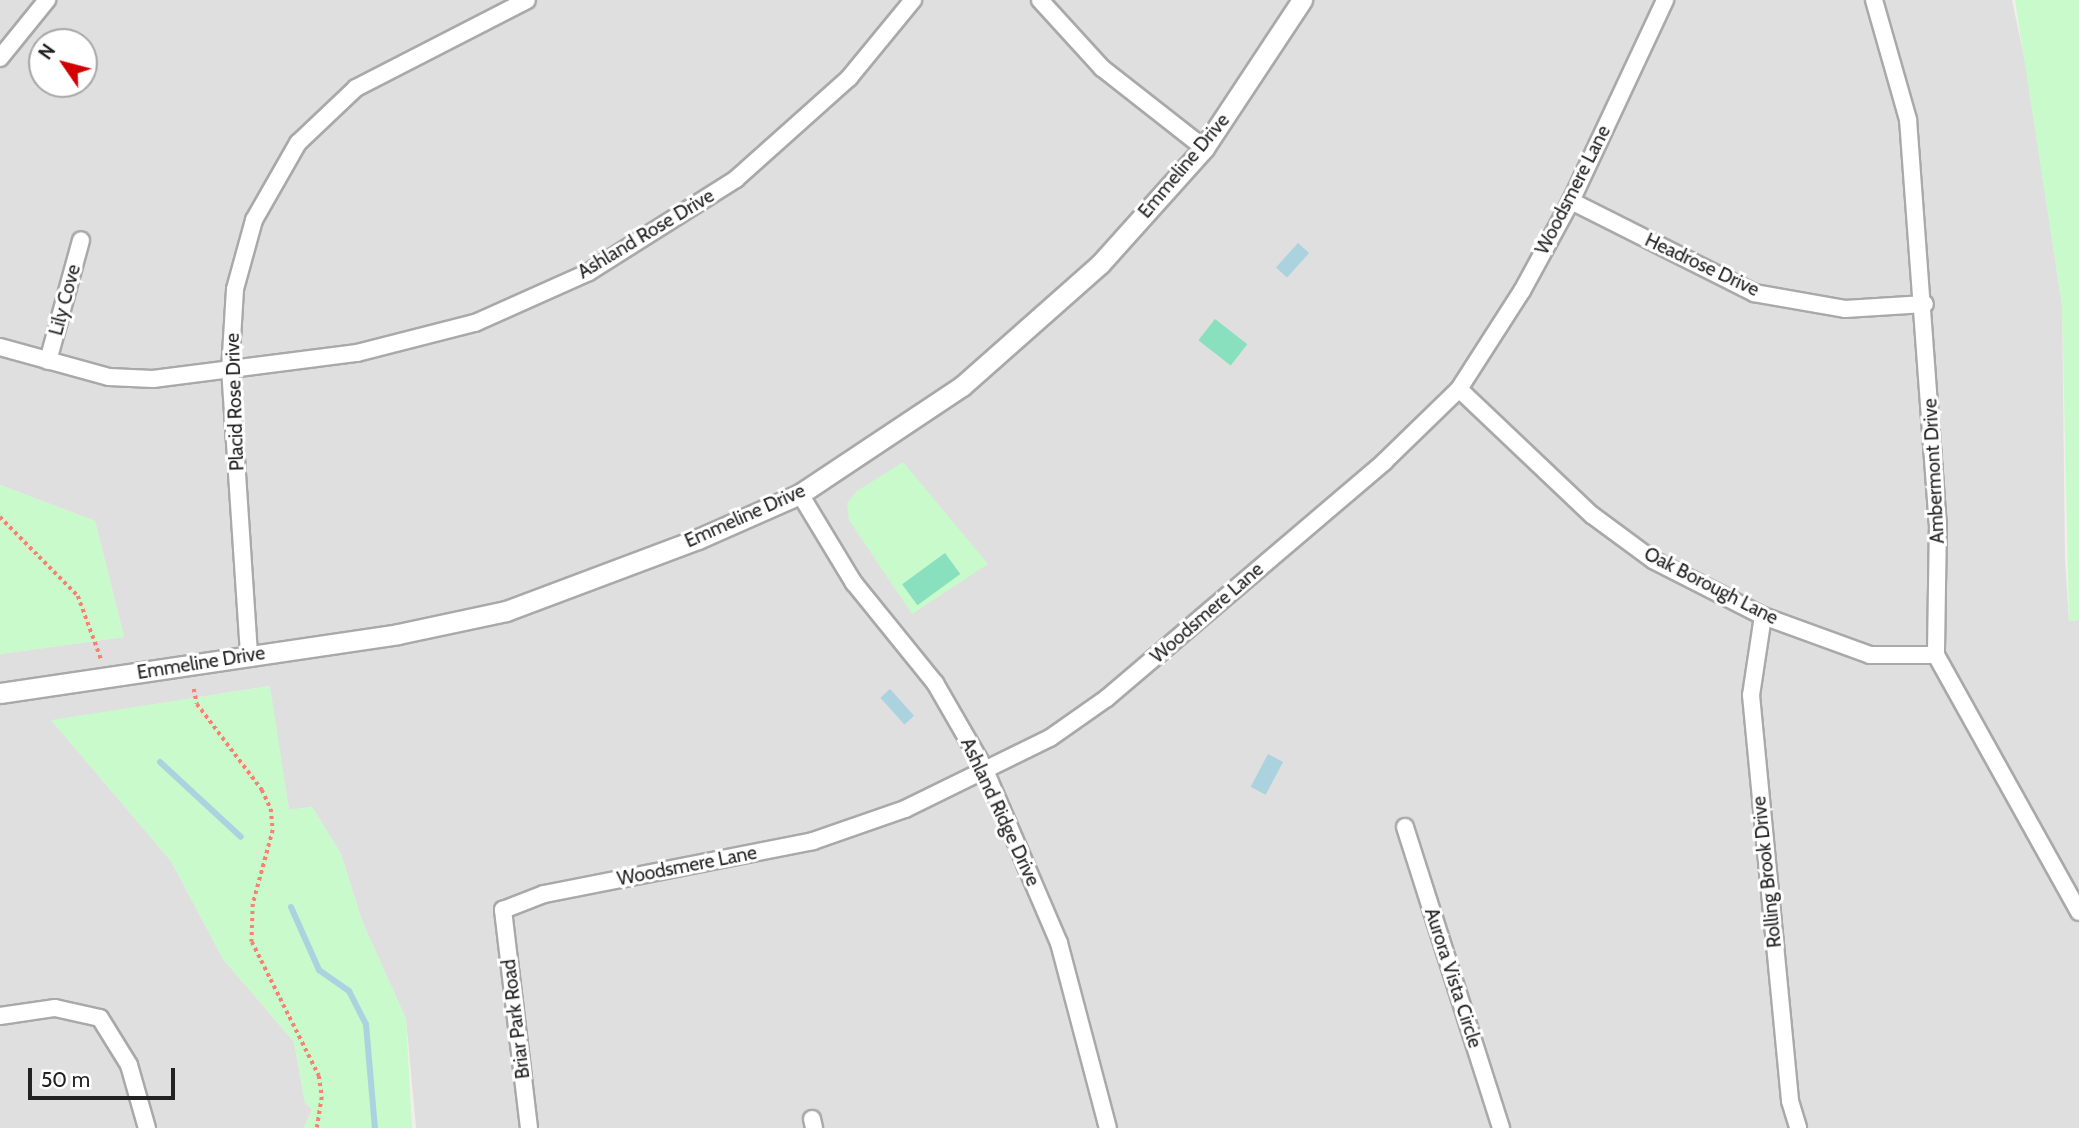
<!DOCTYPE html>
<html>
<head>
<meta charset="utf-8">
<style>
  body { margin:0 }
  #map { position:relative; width:2079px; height:1128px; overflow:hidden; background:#f2efe9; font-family:Cabin,sans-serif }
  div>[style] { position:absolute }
  .residential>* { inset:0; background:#e0dfdf }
  .park>* { inset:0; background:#c8facc }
  .pitch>* { inset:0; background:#88e0be; transform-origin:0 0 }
  .water>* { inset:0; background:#aad3df; transform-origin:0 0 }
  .stream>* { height:6px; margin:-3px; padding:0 3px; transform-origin:3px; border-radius:3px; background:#aad3df }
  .path>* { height:3.5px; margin-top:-1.75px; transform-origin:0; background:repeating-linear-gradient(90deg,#fa8072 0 3.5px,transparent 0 7px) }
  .roads { filter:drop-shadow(2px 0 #a9a9a9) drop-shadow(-2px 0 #a9a9a9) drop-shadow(0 2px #a9a9a9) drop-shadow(0 -2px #a9a9a9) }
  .minor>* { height:16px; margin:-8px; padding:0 8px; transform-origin:8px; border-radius:8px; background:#fff }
  .tertiary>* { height:19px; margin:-9.5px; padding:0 9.5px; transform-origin:9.5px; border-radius:9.5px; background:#fff }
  span { translate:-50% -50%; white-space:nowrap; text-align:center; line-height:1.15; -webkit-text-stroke:6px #fff; paint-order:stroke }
  .street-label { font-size:19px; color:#222 }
  .north { position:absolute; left:28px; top:28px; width:70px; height:70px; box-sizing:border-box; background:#fff; border:2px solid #a7a7a7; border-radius:50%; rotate:305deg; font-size:19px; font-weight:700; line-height:28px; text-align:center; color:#222 }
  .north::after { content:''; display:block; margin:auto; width:24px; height:32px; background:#d40000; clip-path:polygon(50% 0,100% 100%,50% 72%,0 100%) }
  .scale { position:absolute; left:28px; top:1068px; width:147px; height:32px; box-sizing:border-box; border:4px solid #222; border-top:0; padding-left:9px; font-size:21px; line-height:24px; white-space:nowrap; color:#222; -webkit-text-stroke:5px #fff; paint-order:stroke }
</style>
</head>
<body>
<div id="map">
  <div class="residential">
    <i style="clip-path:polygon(evenodd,0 0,2012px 0,2026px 66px,2062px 305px,2065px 560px,2069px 621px,2079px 620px,2079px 1128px,416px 1128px,406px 1019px,362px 921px,341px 854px,312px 807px,289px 810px,269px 686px,52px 721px,171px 861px,223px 959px,294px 1042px,305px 1103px,312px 1109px,304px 1128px,0 1128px,0 654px,124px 637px,95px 521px,0 485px,0 0,42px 42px,84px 42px,84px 84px,42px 84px,42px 42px)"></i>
  </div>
  <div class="park">
    <i style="clip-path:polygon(2015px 0,2079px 0,2079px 620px,2069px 621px,2062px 305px)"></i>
    <i style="clip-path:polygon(903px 462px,988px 564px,912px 614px,849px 520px,847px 503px,857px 491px)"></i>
    <i style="clip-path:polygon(0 485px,95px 521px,124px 637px,0 654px)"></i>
    <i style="clip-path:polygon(270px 686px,289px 810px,312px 807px,341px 854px,362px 921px,406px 1019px,412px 1128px,304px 1128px,312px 1109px,305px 1103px,294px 1042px,223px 959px,171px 861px,51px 720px)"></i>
  </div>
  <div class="pitch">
    <i style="left:1215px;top:319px;width:41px;height:27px;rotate:38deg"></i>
    <i style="left:945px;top:553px;width:26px;height:53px;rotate:54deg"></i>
  </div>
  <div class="water">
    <i style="left:1298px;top:243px;width:15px;height:33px;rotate:42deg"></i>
    <i style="left:890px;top:689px;width:36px;height:13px;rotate:48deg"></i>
    <i style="left:1268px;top:754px;width:17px;height:37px;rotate:28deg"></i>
  </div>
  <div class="stream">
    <i style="left:160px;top:762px;width:110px;rotate:42.8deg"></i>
    <i style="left:291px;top:907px;width:69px;rotate:66deg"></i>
    <i style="left:319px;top:970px;width:37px;rotate:35deg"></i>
    <i style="left:349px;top:991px;width:37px;rotate:63deg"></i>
    <i style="left:366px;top:1024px;width:104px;rotate:85.1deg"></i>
  </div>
  <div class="path">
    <i style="left:0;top:517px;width:111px;rotate:45.4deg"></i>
    <i style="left:78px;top:596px;width:67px;rotate:69.9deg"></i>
    <i style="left:194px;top:689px;width:15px;rotate:79deg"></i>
    <i style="left:197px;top:704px;width:108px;rotate:52.9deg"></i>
    <i style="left:262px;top:790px;width:21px;rotate:65deg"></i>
    <i style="left:271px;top:809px;width:21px;rotate:85deg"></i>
    <i style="left:273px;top:830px;width:77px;rotate:105.1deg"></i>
    <i style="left:253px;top:904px;width:38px;rotate:92deg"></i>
    <i style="left:252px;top:942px;width:150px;rotate:63.4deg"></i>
    <i style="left:319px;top:1076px;width:21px;rotate:82deg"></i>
    <i style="left:322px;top:1097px;width:31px;rotate:99deg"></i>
  </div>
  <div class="roads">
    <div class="minor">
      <i style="left:1040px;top:0;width:92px;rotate:47.6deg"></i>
      <i style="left:1102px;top:68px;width:130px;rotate:38.1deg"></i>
      <i style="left:1874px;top:0;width:124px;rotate:74.1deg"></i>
      <i style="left:1908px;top:119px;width:405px;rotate:85.8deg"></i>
      <i style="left:1938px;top:523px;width:132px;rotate:90.9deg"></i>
      <i style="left:1936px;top:655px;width:294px;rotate:60.9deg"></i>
      <i style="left:0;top:58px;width:75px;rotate:-51deg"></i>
      <i style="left:1571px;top:201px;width:205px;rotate:26.7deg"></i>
      <i style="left:1754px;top:293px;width:92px;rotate:10deg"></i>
      <i style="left:1845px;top:309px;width:80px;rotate:-3.6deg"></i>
      <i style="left:0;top:347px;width:113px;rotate:15.4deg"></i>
      <i style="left:109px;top:377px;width:44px;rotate:2.6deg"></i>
      <i style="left:153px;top:379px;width:206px;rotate:-7.3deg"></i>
      <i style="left:357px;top:353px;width:122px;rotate:-14.3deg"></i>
      <i style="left:475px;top:323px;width:125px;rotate:-24.1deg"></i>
      <i style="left:589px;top:272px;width:174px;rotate:-32.3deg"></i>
      <i style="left:736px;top:179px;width:152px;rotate:-41.8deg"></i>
      <i style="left:849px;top:78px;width:101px;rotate:-50.6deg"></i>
      <i style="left:48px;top:361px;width:125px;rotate:-74.7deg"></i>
      <i style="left:1459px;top:389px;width:183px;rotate:43.5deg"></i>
      <i style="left:1592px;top:515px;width:76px;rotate:36.4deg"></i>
      <i style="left:1653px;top:560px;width:123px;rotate:27deg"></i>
      <i style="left:1763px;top:616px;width:114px;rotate:20deg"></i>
      <i style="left:1870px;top:655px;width:66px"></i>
      <i style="left:800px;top:494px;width:104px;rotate:58.8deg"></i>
      <i style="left:854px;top:583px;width:129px;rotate:51deg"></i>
      <i style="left:935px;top:683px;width:98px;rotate:60deg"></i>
      <i style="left:984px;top:768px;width:190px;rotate:66.8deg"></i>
      <i style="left:1059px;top:943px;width:191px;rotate:75.2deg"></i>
      <i style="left:1763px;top:616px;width:80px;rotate:98.6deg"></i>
      <i style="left:1751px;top:695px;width:408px;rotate:84.5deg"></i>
      <i style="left:1790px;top:1101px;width:28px;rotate:73deg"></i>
      <i style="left:249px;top:654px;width:284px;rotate:-93.8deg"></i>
      <i style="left:230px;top:371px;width:82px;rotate:-86.5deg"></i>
      <i style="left:235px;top:289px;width:72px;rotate:-74.6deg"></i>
      <i style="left:254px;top:220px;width:89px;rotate:-60.3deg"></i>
      <i style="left:298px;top:143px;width:80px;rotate:-43.5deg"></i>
      <i style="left:356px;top:88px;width:192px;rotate:-27.2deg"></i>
      <i style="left:1405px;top:827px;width:316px;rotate:72.3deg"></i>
      <i style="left:0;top:1016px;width:56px;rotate:-8.3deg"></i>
      <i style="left:55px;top:1008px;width:46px;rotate:12.5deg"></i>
      <i style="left:100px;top:1018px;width:55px;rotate:58.3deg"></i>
      <i style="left:129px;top:1065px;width:66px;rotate:74.1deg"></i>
      <i style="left:812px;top:1119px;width:9px;rotate:77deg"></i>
      <i style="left:529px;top:1128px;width:220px;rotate:-96.8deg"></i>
      <i style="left:503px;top:910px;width:44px;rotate:-21.3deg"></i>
      <i style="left:544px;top:894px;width:274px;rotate:-11.1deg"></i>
      <i style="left:813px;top:841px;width:97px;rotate:-19.2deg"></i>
      <i style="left:905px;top:809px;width:161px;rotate:-26.1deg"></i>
      <i style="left:1050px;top:738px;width:70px;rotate:-35.1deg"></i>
      <i style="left:1107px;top:698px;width:364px;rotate:-40.4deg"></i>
      <i style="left:1384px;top:462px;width:105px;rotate:-44.2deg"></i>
      <i style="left:1459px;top:389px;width:117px;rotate:-57.3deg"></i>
      <i style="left:1522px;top:291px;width:102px;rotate:-61.4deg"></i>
      <i style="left:1571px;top:201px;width:222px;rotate:-64.9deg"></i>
    </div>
    <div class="tertiary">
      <i style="left:0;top:693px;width:402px;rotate:-8.4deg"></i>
      <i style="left:398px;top:634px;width:110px;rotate:-12deg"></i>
      <i style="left:506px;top:611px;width:205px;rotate:-20.6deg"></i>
      <i style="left:698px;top:539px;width:111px;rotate:-23.8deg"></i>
      <i style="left:800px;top:494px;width:195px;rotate:-33.7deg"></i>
      <i style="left:962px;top:386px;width:184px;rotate:-41.5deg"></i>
      <i style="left:1100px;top:264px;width:156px;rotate:-48.1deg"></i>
      <i style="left:1204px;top:148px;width:178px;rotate:-56.5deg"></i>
    </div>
  </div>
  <div class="street-label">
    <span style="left:1184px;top:166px;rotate:-50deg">Emmeline Drive</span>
    <span style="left:1573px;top:190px;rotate:-63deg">Woodsmere Lane</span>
    <span style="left:646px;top:234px;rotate:-31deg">Ashland Rose Drive</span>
    <span style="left:1702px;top:265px;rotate:25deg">Headrose Drive</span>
    <span style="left:65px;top:300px;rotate:-75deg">Lily Cove</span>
    <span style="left:235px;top:402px;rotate:-92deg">Placid Rose Drive</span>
    <span style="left:1934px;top:471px;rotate:-93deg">Ambermont Drive</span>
    <span style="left:745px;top:516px;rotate:-24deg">Emmeline Drive</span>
    <span style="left:1711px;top:586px;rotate:27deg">Oak Borough Lane</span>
    <span style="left:1207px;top:613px;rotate:-41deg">Woodsmere Lane</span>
    <span style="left:201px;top:663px;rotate:-9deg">Emmeline Drive</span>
    <span style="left:1000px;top:812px;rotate:65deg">Ashland Ridge Drive</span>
    <span style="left:687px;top:866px;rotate:-11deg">Woodsmere Lane</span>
    <span style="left:1767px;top:872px;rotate:-96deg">Rolling Brook Drive</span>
    <span style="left:1453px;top:978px;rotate:72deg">Aurora Vista Circle</span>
    <span style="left:516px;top:1019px;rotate:-97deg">Briar Park Road</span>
  </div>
  <div class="north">N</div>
  <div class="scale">50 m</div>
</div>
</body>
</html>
